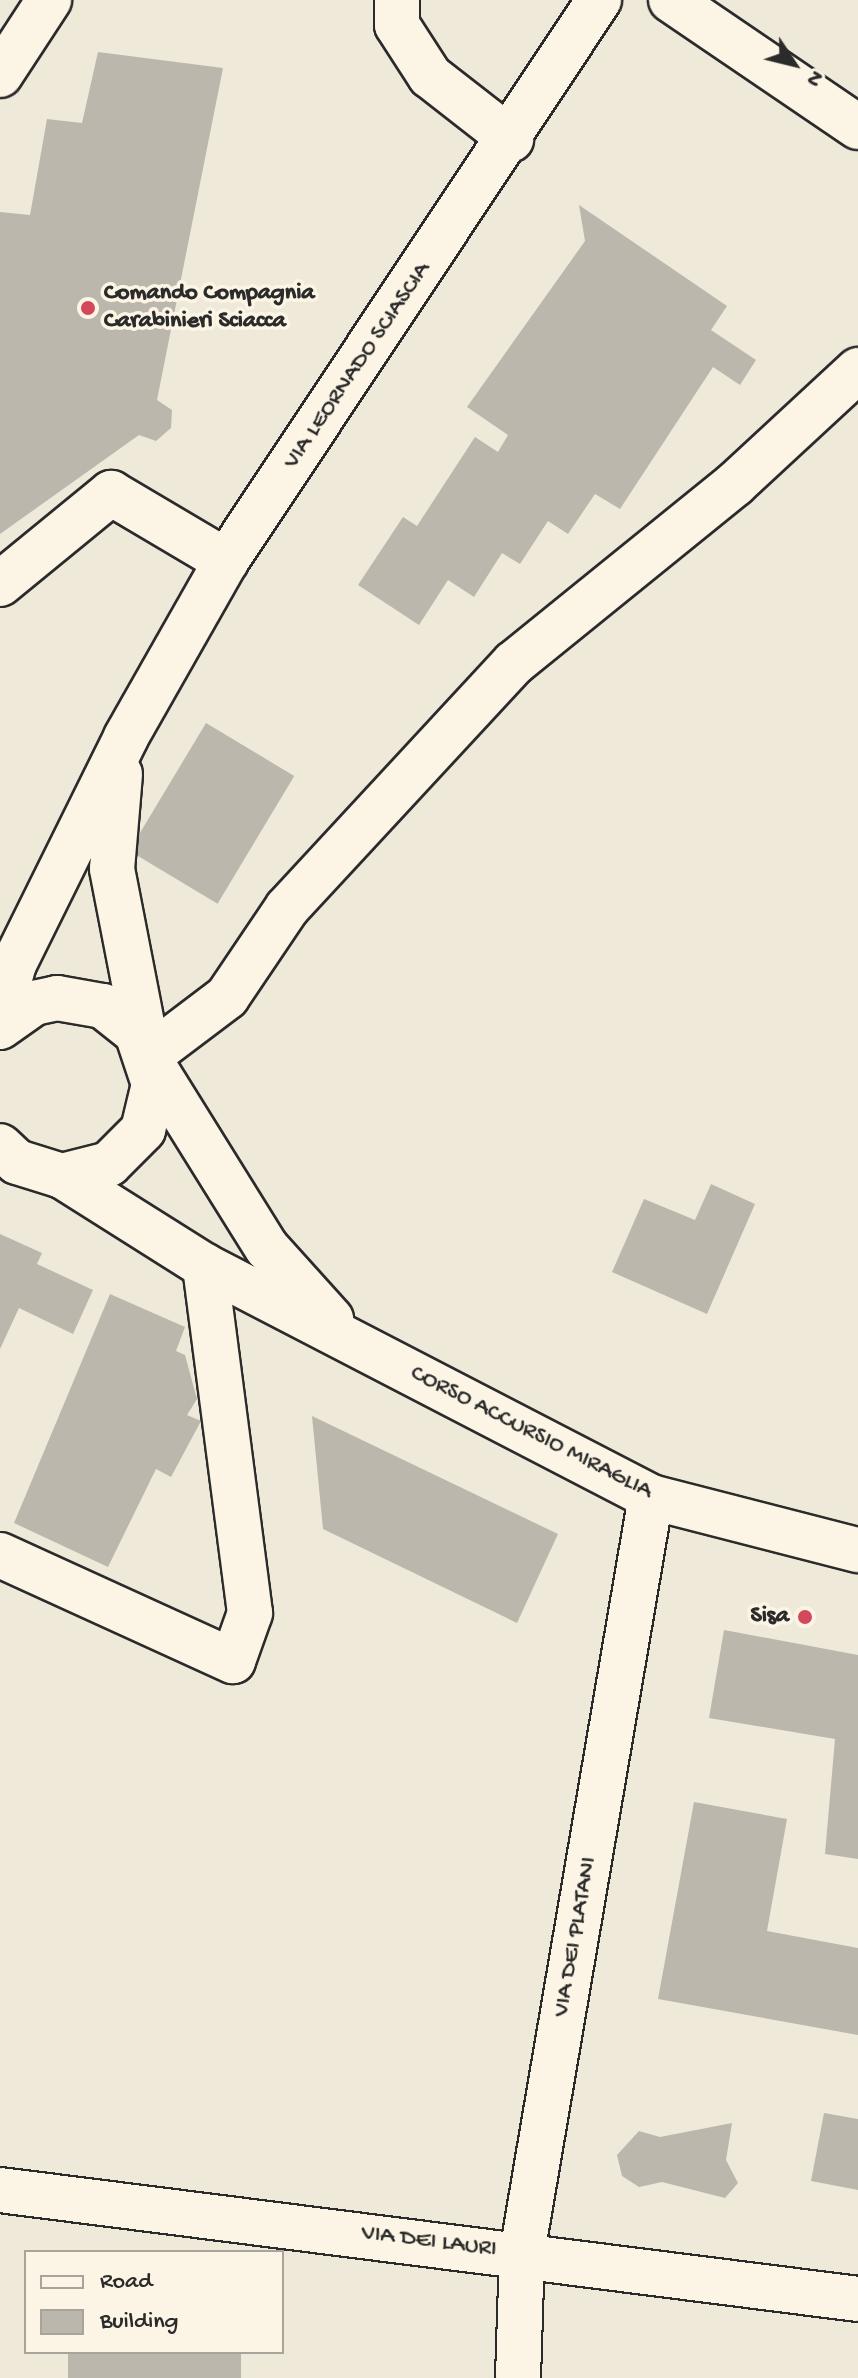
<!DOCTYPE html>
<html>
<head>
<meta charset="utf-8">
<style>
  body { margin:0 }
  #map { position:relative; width:858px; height:2378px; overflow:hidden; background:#efe9da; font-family:"Gochi Hand",sans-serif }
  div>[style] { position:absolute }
  .building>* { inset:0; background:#bcb7ac; transform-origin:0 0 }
  .roads { filter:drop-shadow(2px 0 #2b2b2b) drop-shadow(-2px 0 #2b2b2b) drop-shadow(0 2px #2b2b2b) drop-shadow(0 -2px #2b2b2b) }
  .minor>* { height:44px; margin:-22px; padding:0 22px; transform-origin:22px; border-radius:22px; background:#fcf5e5 }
  .dots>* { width:22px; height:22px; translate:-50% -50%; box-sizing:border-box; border:4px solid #fcf5e5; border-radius:50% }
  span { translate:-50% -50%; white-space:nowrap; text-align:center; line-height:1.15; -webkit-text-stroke:7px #fcf5e5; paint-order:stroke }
  .poi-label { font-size:24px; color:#2b2b2b; font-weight:700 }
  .left { translate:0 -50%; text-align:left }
  .right { translate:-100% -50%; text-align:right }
  .street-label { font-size:24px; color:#2b2b2b }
  .legend { position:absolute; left:24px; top:2250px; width:260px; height:104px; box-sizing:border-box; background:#fcf5e5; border:2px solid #a8a49b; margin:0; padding:10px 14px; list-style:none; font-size:24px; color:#2b2b2b }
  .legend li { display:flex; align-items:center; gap:16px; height:40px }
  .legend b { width:40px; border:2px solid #a8a49b }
  .north { position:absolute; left:754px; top:24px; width:80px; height:80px; -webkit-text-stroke:6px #fcf5e5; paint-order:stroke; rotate:125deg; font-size:22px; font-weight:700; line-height:32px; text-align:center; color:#2b2b2b }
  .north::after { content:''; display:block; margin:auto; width:28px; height:36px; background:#2b2b2b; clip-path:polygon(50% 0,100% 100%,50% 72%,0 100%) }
</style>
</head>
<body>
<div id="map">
  <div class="building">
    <i style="clip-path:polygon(98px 52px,223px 68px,157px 400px,172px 410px,171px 428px,156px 441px,139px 435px,0 534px,0 212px,30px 215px,47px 119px,82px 123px)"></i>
    <i style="clip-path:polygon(579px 205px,727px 306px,711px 330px,756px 360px,740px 385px,713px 367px,620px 509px,595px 494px,568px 534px,548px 521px,520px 564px,502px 553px,474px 597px,448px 580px,419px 625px,358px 585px,403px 517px,417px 526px,475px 437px,498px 452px,508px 435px,467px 407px,585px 241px)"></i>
    <i style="left:206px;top:723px;width:103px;height:149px;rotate:31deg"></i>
    <i style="clip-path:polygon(711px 1184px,755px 1204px,707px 1314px,612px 1272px,644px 1199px,695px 1220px)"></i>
    <i style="clip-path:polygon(0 1234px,42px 1253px,37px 1264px,93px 1290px,73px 1334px,19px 1308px,0 1349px)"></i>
    <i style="clip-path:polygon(110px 1294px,185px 1327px,176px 1351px,185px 1355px,197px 1399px,187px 1415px,201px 1421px,171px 1477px,156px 1469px,108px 1567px,14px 1523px)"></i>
    <i style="clip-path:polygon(312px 1416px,558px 1534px,517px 1623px,323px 1529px)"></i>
    <i style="clip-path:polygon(724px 1630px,858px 1655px,858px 1859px,825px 1854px,835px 1739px,709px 1718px)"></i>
    <i style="clip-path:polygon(694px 1802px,787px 1819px,767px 1931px,858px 1948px,858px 2035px,658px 1999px)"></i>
    <i style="clip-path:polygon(824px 2113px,858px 2119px,858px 2190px,811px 2181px)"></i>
    <i style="clip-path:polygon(732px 2123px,726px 2160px,738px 2183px,725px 2198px,662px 2182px,639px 2187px,622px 2176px,617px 2155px,639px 2131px,660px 2137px)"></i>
    <i style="left:68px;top:2352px;width:173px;height:26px"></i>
  </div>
  <div class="roads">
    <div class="minor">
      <i style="left:397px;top:0;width:25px;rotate:90deg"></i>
      <i style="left:397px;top:25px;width:61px;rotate:57.1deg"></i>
      <i style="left:430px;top:76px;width:103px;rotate:37.9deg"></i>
      <i style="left:671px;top:0;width:226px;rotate:34.2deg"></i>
      <i style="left:0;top:75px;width:90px;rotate:-56.8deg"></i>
      <i style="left:0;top:584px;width:144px;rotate:-39.3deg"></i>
      <i style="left:111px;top:493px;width:134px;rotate:30.6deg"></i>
      <i style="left:120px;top:774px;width:95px;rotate:94.8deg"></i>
      <i style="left:112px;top:869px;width:183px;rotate:79deg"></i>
      <i style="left:0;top:1014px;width:52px;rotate:-74.4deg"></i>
      <i style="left:14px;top:964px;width:253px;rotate:-63.7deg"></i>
      <i style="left:126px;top:737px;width:202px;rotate:-60.4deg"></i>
      <i style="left:226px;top:561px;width:674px;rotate:-56.38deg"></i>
      <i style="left:0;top:1027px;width:42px;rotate:-35.2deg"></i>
      <i style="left:34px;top:1003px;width:24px;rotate:-12deg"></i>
      <i style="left:57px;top:998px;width:47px;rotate:9.9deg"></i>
      <i style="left:103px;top:1006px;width:43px;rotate:38.5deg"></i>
      <i style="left:137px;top:1033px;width:54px;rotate:71.6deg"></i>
      <i style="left:154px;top:1084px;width:47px;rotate:103.4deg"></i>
      <i style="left:143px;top:1130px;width:48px;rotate:135deg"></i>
      <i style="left:109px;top:1164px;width:49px;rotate:165.7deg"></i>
      <i style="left:62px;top:1176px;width:47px;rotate:-162.7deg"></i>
      <i style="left:17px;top:1162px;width:23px;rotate:-137deg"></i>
      <i style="left:149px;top:1056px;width:98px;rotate:-37.1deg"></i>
      <i style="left:227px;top:997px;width:107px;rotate:-56deg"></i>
      <i style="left:287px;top:908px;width:334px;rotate:-47.2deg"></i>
      <i style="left:514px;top:663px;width:284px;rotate:-39deg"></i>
      <i style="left:735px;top:484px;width:168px;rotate:-42.8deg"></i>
      <i style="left:151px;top:1062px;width:219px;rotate:58.1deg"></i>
      <i style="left:267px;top:1248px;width:96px;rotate:48deg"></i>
      <i style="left:62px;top:1176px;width:169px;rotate:32.2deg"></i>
      <i style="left:205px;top:1266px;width:502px;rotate:27.38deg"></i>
      <i style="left:651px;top:1497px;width:214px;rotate:14.4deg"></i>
      <i style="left:0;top:1555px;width:256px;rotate:24.5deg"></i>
      <i style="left:233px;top:1661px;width:51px;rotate:-70.5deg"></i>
      <i style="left:250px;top:1613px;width:350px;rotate:-97.4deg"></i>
      <i style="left:0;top:2190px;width:865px;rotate:7.24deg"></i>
      <i style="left:518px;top:2378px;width:125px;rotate:-88.2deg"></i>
      <i style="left:522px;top:2253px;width:767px;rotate:-80.32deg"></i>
    </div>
  </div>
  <div class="dots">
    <i style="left:88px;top:308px;background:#d1495b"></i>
    <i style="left:805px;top:1617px;background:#d1495b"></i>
  </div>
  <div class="poi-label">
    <span class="left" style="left:104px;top:308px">Comando Compagnia<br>Carabinieri Sciacca</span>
    <span class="right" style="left:789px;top:1617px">Sisa</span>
  </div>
  <div class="street-label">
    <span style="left:358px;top:366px;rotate:-56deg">VIA LEORNADO SCIASCIA</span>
    <span style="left:531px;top:1433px;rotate:27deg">CORSO ACCURSIO MIRAGLIA</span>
    <span style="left:576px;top:1937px;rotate:-80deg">VIA DEI PLATANI</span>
    <span style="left:429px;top:2242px;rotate:7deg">VIA DEI LAURI</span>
  </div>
  <ul class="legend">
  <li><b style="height:10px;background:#fcf5e5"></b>Road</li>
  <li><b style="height:22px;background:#bcb7ac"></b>Building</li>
  </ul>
  <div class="north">N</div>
</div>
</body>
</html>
